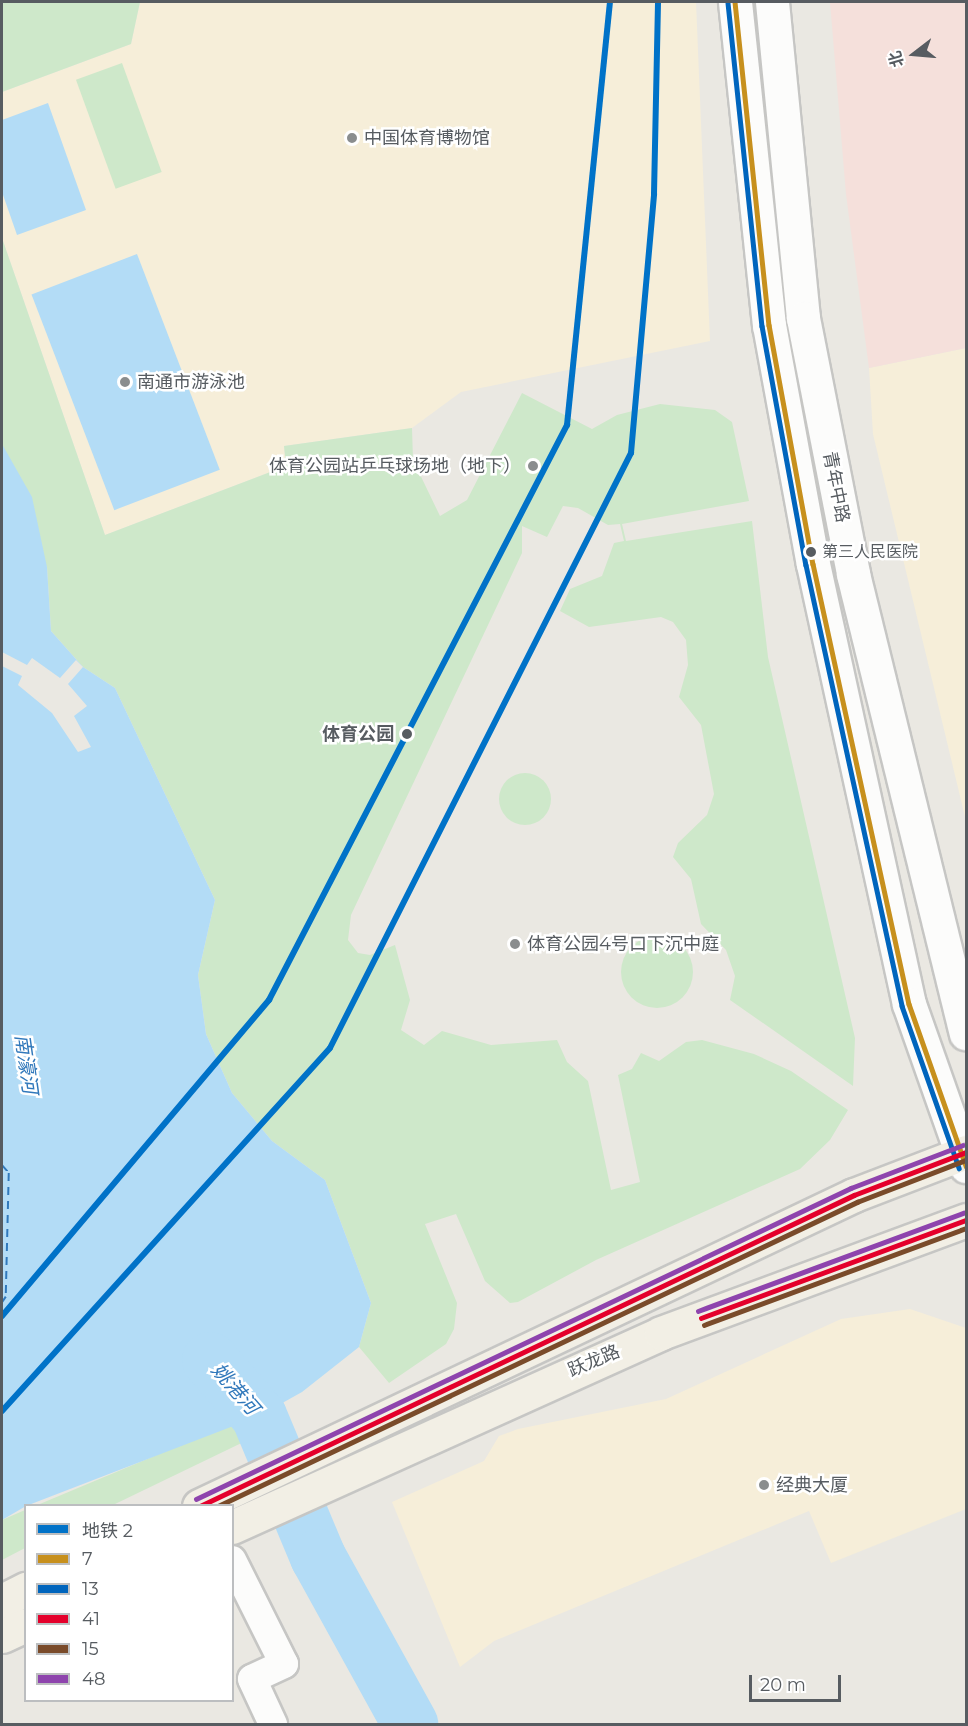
<!DOCTYPE html>
<html>
<head>
<meta charset="utf-8">
<style>
  body { margin:0 }
  #map { position:relative; width:968px; height:1726px; overflow:hidden; background:#eae8e2; font-family:Montserrat,"Noto Sans SC",sans-serif }
  div>[style] { position:absolute }
  .commercial>* { inset:0; background:#f6eed9 }
  .medical>* { inset:0; background:#f5e0db }
  .green>* { inset:0; background:#cee8ca; transform-origin:0 0 }
  .round { border-radius:50% }
  .water>* { inset:0; background:#b3dcf6; transform-origin:0 0 }
  .pier>* { inset:0; background:#eae8e2 }
  .river>* { height:56px; margin:-28px; padding:0 28px; transform-origin:28px; border-radius:28px; background:#b3dcf6 }
  .ferry>* { height:1.5px; margin-top:-0.75px; transform-origin:0; background:repeating-linear-gradient(90deg,#3078bb 0 8px,transparent 0 14px) }
  .roads { filter:drop-shadow(2px 0 #c6c6c4) drop-shadow(-2px 0 #c6c6c4) drop-shadow(0 2px #c6c6c4) drop-shadow(0 -2px #c6c6c4) }
  .street>* { height:28px; margin:-14px; padding:0 14px; transform-origin:14px; border-radius:14px; background:#fcfcfb }
  .secondary>* { height:33px; margin:-16.5px; padding:0 16.5px; transform-origin:16.5px; border-radius:16.5px; background:#fcfcfb }
  .primary>* { height:33px; margin:-16.5px; padding:0 16.5px; transform-origin:16.5px; border-radius:16.5px; background:#f2efe5 }
  .bus-1>* { height:4.5px; margin:-2.25px; padding:0 2.25px; transform-origin:2.25px; border-radius:2.25px; background:#c7901d }
  .bus-2>* { height:4.5px; margin:-2.25px; padding:0 2.25px; transform-origin:2.25px; border-radius:2.25px; background:#0065bd }
  .bus-3>* { height:4.5px; margin:-2.25px; padding:0 2.25px; transform-origin:2.25px; border-radius:2.25px; background:#e4002b }
  .bus-4>* { height:4.5px; margin:-2.25px; padding:0 2.25px; transform-origin:2.25px; border-radius:2.25px; background:#7a4b2a }
  .bus-5>* { height:4.5px; margin:-2.25px; padding:0 2.25px; transform-origin:2.25px; border-radius:2.25px; background:#8e44ad }
  .metro-1>* { height:6px; margin:-3px; padding:0 3px; transform-origin:3px; border-radius:3px; background:#0072c8 }
  .dots>* { width:16px; height:16px; translate:-50% -50%; box-sizing:border-box; border:3px solid #fff; border-radius:50% }
  span { translate:-50% -50%; white-space:nowrap; text-align:center; line-height:1.15; -webkit-text-stroke:5px #fff; paint-order:stroke }
  .bus-label { font-size:16px; color:#575c61 }
  .left { translate:0 -50%; text-align:left }
  .poi-label { font-size:18px; color:#575c61 }
  .right { translate:-100% -50%; text-align:right }
  .street-label { font-size:18px; color:#575c61 }
  .stop-label { font-size:18px; color:#575c61; font-weight:700 }
  .water-label { font-size:20px; color:#3078bb; font-style:italic }
  .frame { position:absolute; inset:0; border:3px solid #575c61; pointer-events:none }
  .legend { position:absolute; left:24px; top:1504px; width:210px; height:198px; box-sizing:border-box; background:#fff; border:2px solid #bcbec0; margin:0; padding:8px 10px; list-style:none; font-size:18px; color:#575c61 }
  .legend li { display:flex; align-items:center; gap:12px; height:30px }
  .legend b { width:30px; border:2px solid #bcbec0 }
  .north { position:absolute; left:884px; top:24px; width:60px; height:60px; -webkit-text-stroke:4px #fff; paint-order:stroke; rotate:254deg; font-size:16px; font-weight:700; line-height:24px; text-align:center; color:#575c61 }
  .north::after { content:''; display:block; margin:auto; width:21px; height:27px; background:#575c61; clip-path:polygon(50% 0,100% 100%,50% 72%,0 100%) }
  .scale { position:absolute; left:749px; top:1675px; width:92px; height:27px; box-sizing:border-box; border:3px solid #575c61; border-top:0; padding-left:8px; font-size:18px; line-height:21px; white-space:nowrap; color:#575c61; -webkit-text-stroke:4px #fff; paint-order:stroke }
</style>
</head>
<body>
<div id="map">
  <div class="commercial">
    <i style="clip-path:polygon(140px 2px,696px 2px,710px 341px,461px 392px,412px 428px,284px 446px,286px 466px,105px 535px,2px 238px,2px 92px,131px 44px)"></i>
    <i style="clip-path:polygon(966px 348px,966px 821px,873px 434px,869px 368px)"></i>
    <i style="clip-path:polygon(910px 1309px,966px 1328px,966px 1509px,831px 1563px,809px 1511px,494px 1641px,460px 1667px,392px 1502px,484px 1461px,499px 1436px,518px 1429px,666px 1399px,841px 1319px)"></i>
  </div>
  <div class="medical">
    <i style="clip-path:polygon(830px 2px,966px 2px,966px 348px,869px 368px,846px 194px)"></i>
  </div>
  <div class="green">
    <i style="clip-path:polygon(2px 2px,140px 2px,131px 44px,2px 92px)"></i>
    <i style="left:122px;top:63px;width:116px;height:49px;rotate:70deg"></i>
    <i style="clip-path:polygon(2px 238px,105px 535px,286px 466px,284px 446px,412px 428px,413px 460px,440px 516px,467px 500px,522px 393px,592px 429px,617px 415px,660px 404px,715px 410px,732px 422px,749px 501px,622px 524px,626px 541px,752px 521px,768px 657px,855px 1038px,853px 1086px,730px 1000px,735px 976px,726px 950px,701px 924px,691px 879px,673px 857px,678px 843px,707px 815px,714px 794px,701px 725px,679px 697px,688px 665px,686px 640px,673px 622px,661px 617px,589px 627px,560px 611px,570px 589px,602px 576px,614px 543px,624px 541px,620px 524px,608px 525px,578px 508px,563px 506px,547px 537px,522px 526px,522px 553px,351px 915px,348px 940px,358px 953px,370px 955px,395px 945px,410px 1000px,401px 1030px,424px 1045px,442px 1031px,491px 1045px,557px 1040px,567px 1062px,588px 1081px,611px 1190px,640px 1182px,618px 1075px,632px 1069px,641px 1053px,659px 1061px,686px 1042px,702px 1040px,754px 1054px,791px 1071px,848px 1110px,830px 1140px,800px 1169px,596px 1260px,518px 1302px,510px 1303px,485px 1281px,456px 1214px,425px 1224px,457px 1303px,454px 1329px,446px 1344px,389px 1383px,359px 1347px,371px 1303px,325px 1180px,272px 1141px,232px 1093px,206px 1034px,198px 975px,215px 900px,115px 688px,83px 667px,51px 631px,47px 567px,2px 538px)"></i>
    <i class="round" style="left:499px;top:773px;width:52px;height:52px"></i>
    <i class="round" style="left:621px;top:936px;width:72px;height:72px"></i>
    <i style="clip-path:polygon(245px 1418px,256px 1436px,113px 1505px,35px 1506px)"></i>
    <i style="clip-path:polygon(25px 1510px,25px 1548px,2px 1560px,2px 1520px)"></i>
  </div>
  <div class="water">
    <i style="clip-path:polygon(48px 103px,86px 210px,17px 235px,2px 192px,2px 120px)"></i>
    <i style="left:137px;top:254px;width:231px;height:113px;rotate:69deg"></i>
    <i style="clip-path:polygon(2px 444px,32px 497px,47px 567px,51px 631px,83px 667px,115px 688px,215px 900px,198px 975px,206px 1034px,232px 1093px,272px 1141px,325px 1180px,371px 1303px,359px 1347px,302px 1392px,259px 1416px,26px 1506px,2px 1520px)"></i>
    <i style="clip-path:polygon(286px 1543px,418px 1700px,439px 1724px,390px 1724px)"></i>
  </div>
  <div class="pier">
    <i style="clip-path:polygon(2px 652px,27px 665px,32px 658px,60px 678px,76px 660px,83px 667px,68px 684px,87px 706px,74px 716px,91px 747px,78px 752px,52px 713px,18px 685px,22px 676px,2px 666px)"></i>
  </div>
  <div class="river">
    <i style="left:210px;top:1360px;width:74px;rotate:48.8deg"></i>
    <i style="left:259px;top:1416px;width:153px;rotate:67.3deg"></i>
    <i style="left:318px;top:1557px;width:191px;rotate:61.1deg"></i>
  </div>
  <div class="ferry">
    <i style="left:2px;top:1165px;width:11px;rotate:49deg"></i>
    <i style="left:9px;top:1173px;width:124px;rotate:91.4deg"></i>
    <i style="left:6px;top:1297px;width:7px;rotate:124deg"></i>
  </div>
  <div class="roads">
    <div class="street">
      <i style="left:232px;top:1560px;width:116px;rotate:63.4deg"></i>
      <i style="left:284px;top:1664px;width:35px;rotate:155deg"></i>
      <i style="left:252px;top:1679px;width:50px;rotate:65deg"></i>
    </div>
    <div class="secondary">
      <i style="left:735px;top:2px;width:325px;rotate:84deg"></i>
      <i style="left:769px;top:325px;width:243px;rotate:79.6deg"></i>
      <i style="left:813px;top:564px;width:450px;rotate:77.7deg"></i>
      <i style="left:909px;top:1004px;width:172px;rotate:70.6deg"></i>
      <i style="left:772px;top:2px;width:318px;rotate:84.4deg"></i>
      <i style="left:803px;top:318px;width:261px;rotate:78.9deg"></i>
      <i style="left:853px;top:574px;width:473px;rotate:76.2deg"></i>
    </div>
    <div class="primary">
      <i style="left:199px;top:1506px;width:725px;rotate:-25.4deg"></i>
      <i style="left:854px;top:1195px;width:120px;rotate:-21deg"></i>
      <i style="left:232px;top:1527px;width:471px;rotate:-24.3deg"></i>
      <i style="left:661px;top:1333px;width:325px;rotate:-20.3deg"></i>
      <i style="left:2px;top:1601px;width:27px;rotate:-27deg"></i>
      <i style="left:2px;top:1636px;width:26px;rotate:-25deg"></i>
    </div>
  </div>
  <div class="bus-1">
    <i style="left:735px;top:2px;width:325px;rotate:84deg"></i>
    <i style="left:769px;top:325px;width:243px;rotate:79.6deg"></i>
    <i style="left:813px;top:564px;width:450px;rotate:77.7deg"></i>
    <i style="left:909px;top:1004px;width:172px;rotate:70.6deg"></i>
  </div>
  <div class="bus-2">
    <i style="left:728px;top:3px;width:325px;rotate:84deg"></i>
    <i style="left:762px;top:326px;width:243px;rotate:79.6deg"></i>
    <i style="left:806px;top:565px;width:451px;rotate:77.7deg"></i>
    <i style="left:902px;top:1006px;width:172px;rotate:70.6deg"></i>
  </div>
  <div class="bus-3">
    <i style="left:701px;top:1318px;width:283px;rotate:-20.3deg"></i>
    <i style="left:200px;top:1506px;width:724px;rotate:-25.43deg"></i>
    <i style="left:854px;top:1195px;width:120px;rotate:-21deg"></i>
  </div>
  <div class="bus-4">
    <i style="left:704px;top:1325px;width:279px;rotate:-20.3deg"></i>
    <i style="left:218px;top:1506px;width:708px;rotate:-25.44deg"></i>
    <i style="left:857px;top:1202px;width:117px;rotate:-21.1deg"></i>
  </div>
  <div class="bus-5">
    <i style="left:698px;top:1311px;width:283px;rotate:-20.3deg"></i>
    <i style="left:196px;top:1499px;width:725px;rotate:-25.4deg"></i>
    <i style="left:851px;top:1188px;width:120px;rotate:-21deg"></i>
  </div>
  <div class="metro-1">
    <i style="left:2px;top:1316px;width:414px;rotate:-49.8deg"></i>
    <i style="left:269px;top:1000px;width:648px;rotate:-62.6deg"></i>
    <i style="left:567px;top:425px;width:425px;rotate:-84.2deg"></i>
    <i style="left:2px;top:1411px;width:489px;rotate:-47.9deg"></i>
    <i style="left:330px;top:1048px;width:667px;rotate:-63.17deg"></i>
    <i style="left:631px;top:453px;width:260px;rotate:-84.9deg"></i>
    <i style="left:654px;top:194px;width:192px;rotate:-88.8deg"></i>
  </div>
  <div class="dots">
    <i style="left:352px;top:138px;background:#8a8d8e"></i>
    <i style="left:125px;top:382px;background:#8a8d8e"></i>
    <i style="left:533px;top:466px;background:#8a8d8e"></i>
    <i style="left:811px;top:552px;background:#575c61"></i>
    <i style="left:407px;top:734px;background:#575c61"></i>
    <i style="left:515px;top:944px;background:#8a8d8e"></i>
    <i style="left:764px;top:1485px;background:#8a8d8e"></i>
  </div>
  <div class="bus-label">
    <span class="left" style="left:822px;top:552px">第三人民医院</span>
  </div>
  <div class="poi-label">
    <span class="left" style="left:364px;top:138px">中国体育博物馆</span>
    <span class="left" style="left:137px;top:382px">南通市游泳池</span>
    <span class="right" style="left:521px;top:466px">体育公园站乒乓球场地（地下）</span>
    <span class="left" style="left:527px;top:944px">体育公园4号口下沉中庭</span>
    <span class="left" style="left:776px;top:1485px">经典大厦</span>
  </div>
  <div class="street-label">
    <span style="left:836px;top:487px;rotate:79deg">青年中路</span>
    <span style="left:594px;top:1361px;rotate:-23deg">跃龙路</span>
  </div>
  <div class="stop-label">
    <span class="right" style="left:394px;top:734px">体育公园</span>
  </div>
  <div class="water-label">
    <span style="left:26px;top:1064px;rotate:82deg">南濠河</span>
    <span style="left:235px;top:1389px;rotate:49deg">姚港河</span>
  </div>
  <div class="frame"></div>
  <ul class="legend">
  <li><b style="height:8px;background:#0072c8"></b>地铁 2</li>
  <li><b style="height:8px;background:#c7901d"></b>7</li>
  <li><b style="height:8px;background:#0065bd"></b>13</li>
  <li><b style="height:8px;background:#e4002b"></b>41</li>
  <li><b style="height:8px;background:#7a4b2a"></b>15</li>
  <li><b style="height:8px;background:#8e44ad"></b>48</li>
  </ul>
  <div class="north">北</div>
  <div class="scale">20 m</div>
</div>
</body>
</html>
